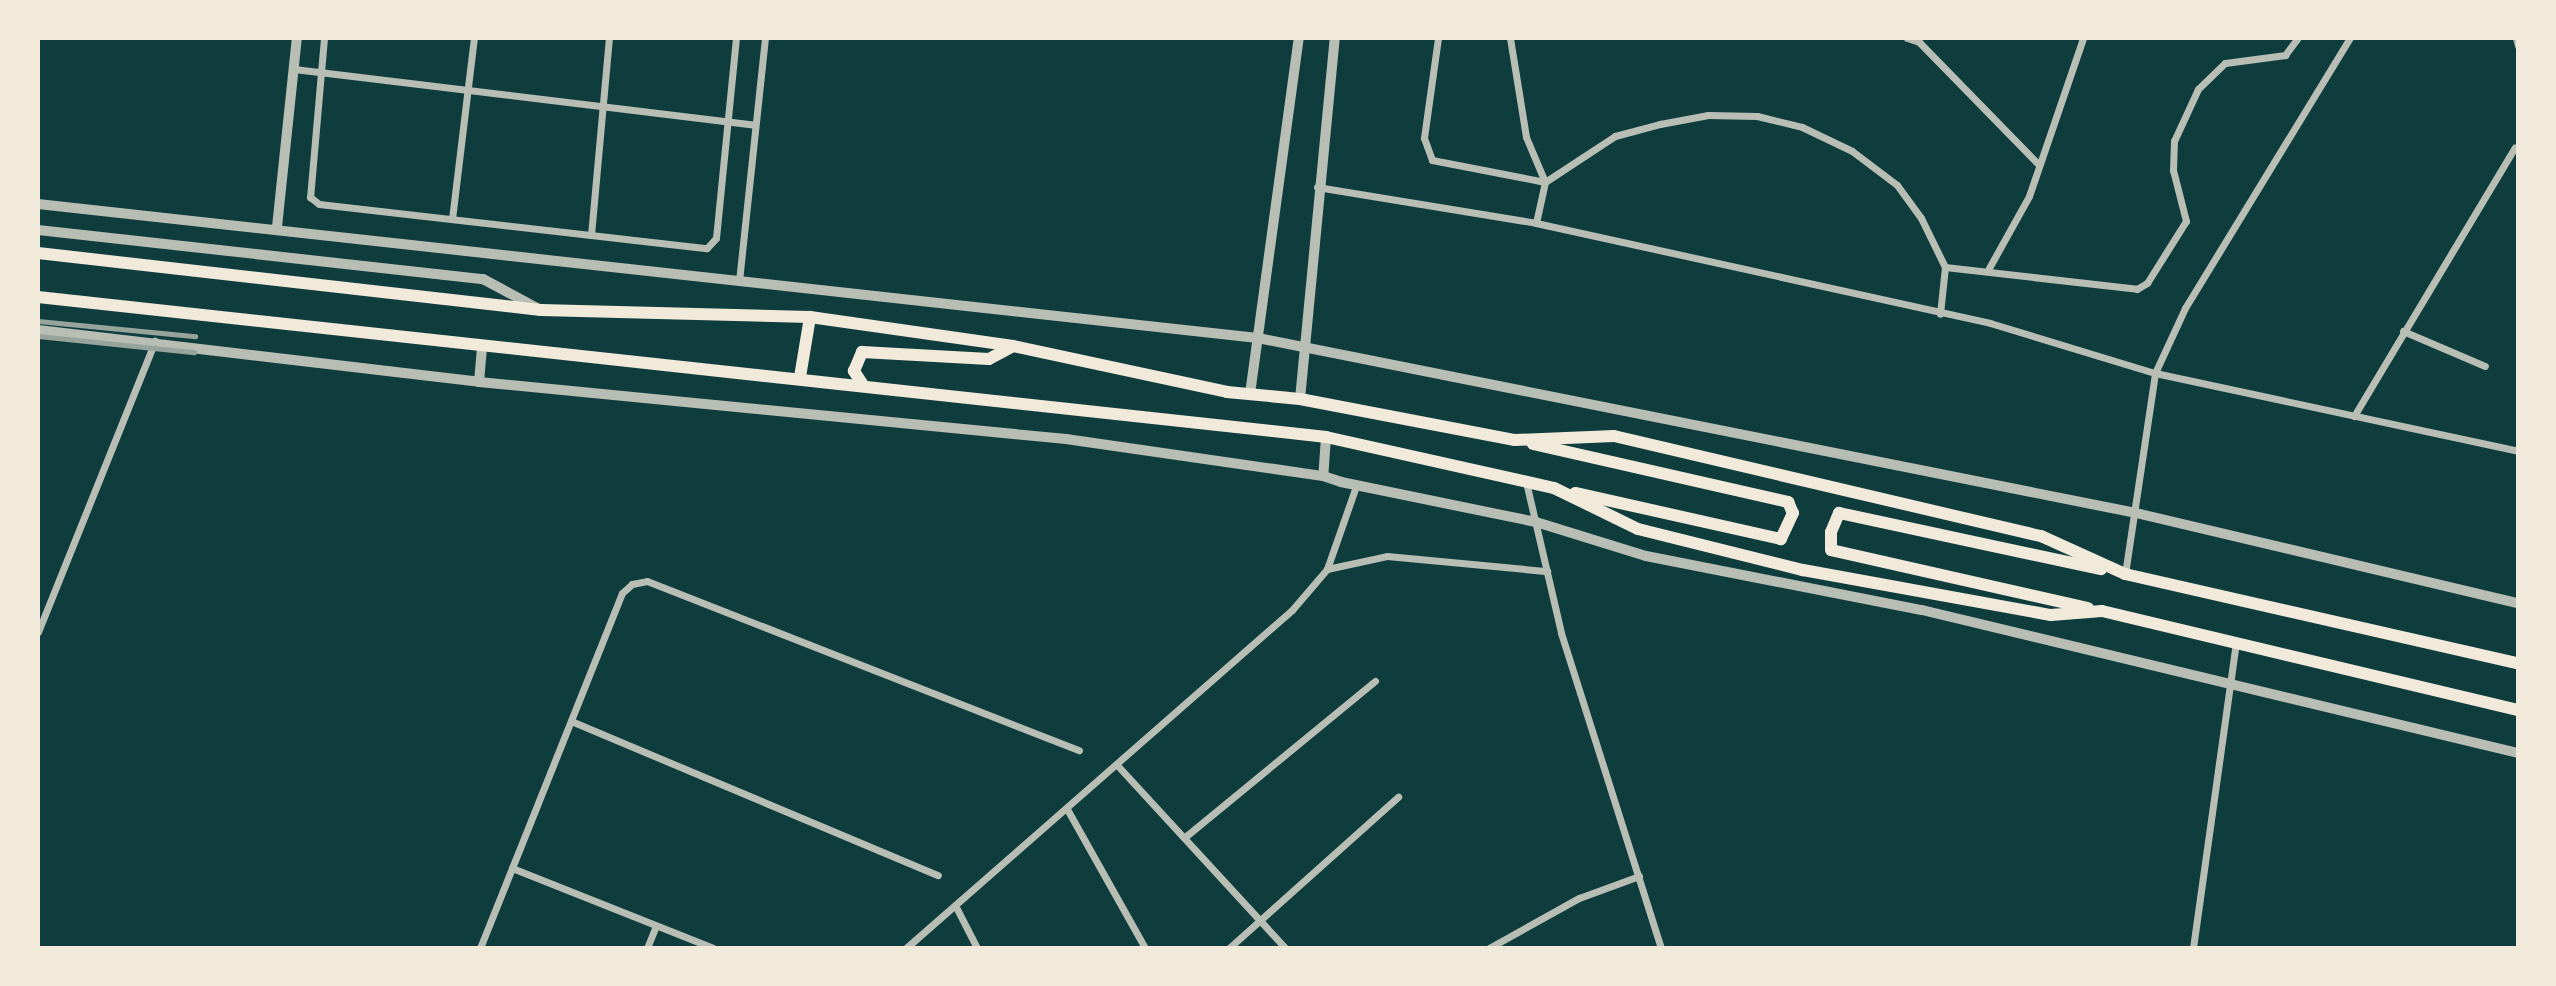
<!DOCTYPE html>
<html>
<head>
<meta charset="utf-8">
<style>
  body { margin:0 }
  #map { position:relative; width:2556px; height:986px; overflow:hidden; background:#0f3d3e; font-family:"Fira Sans Condensed",sans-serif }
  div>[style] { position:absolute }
  .minor>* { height:7px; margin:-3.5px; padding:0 3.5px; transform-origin:3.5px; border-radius:3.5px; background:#b8beb3 }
  .tertiary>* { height:10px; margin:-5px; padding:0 5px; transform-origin:5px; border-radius:5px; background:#b8beb3 }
  .secondary>* { height:12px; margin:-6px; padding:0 6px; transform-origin:6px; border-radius:6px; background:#f1e9da }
  .rail>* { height:5px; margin:-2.5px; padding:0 2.5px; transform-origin:2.5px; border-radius:2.5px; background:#97a49c }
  span { translate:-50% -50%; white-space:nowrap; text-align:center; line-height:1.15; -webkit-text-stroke:5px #f1e9da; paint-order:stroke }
  .frame { position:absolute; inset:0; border:40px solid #f1e9da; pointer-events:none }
</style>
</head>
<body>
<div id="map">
  <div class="minor">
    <i style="left:324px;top:38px;width:160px;rotate:95deg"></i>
    <i style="left:310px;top:197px;width:11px;rotate:38deg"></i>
    <i style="left:319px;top:204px;width:390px;rotate:6.5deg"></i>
    <i style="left:707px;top:248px;width:13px;rotate:-48deg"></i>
    <i style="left:716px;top:238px;width:201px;rotate:-84.3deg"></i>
    <i style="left:1438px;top:38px;width:101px;rotate:98deg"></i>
    <i style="left:1424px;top:138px;width:23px;rotate:70deg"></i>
    <i style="left:1432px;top:160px;width:115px;rotate:11deg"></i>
    <i style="left:1510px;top:38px;width:100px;rotate:80.8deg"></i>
    <i style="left:1526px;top:137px;width:49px;rotate:67.1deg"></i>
    <i style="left:1545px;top:182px;width:42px;rotate:102.4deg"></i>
    <i style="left:1907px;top:38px;width:13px;rotate:18deg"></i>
    <i style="left:1919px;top:42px;width:170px;rotate:45.7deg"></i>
    <i style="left:2516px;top:38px;width:8px;rotate:76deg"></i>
    <i style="left:294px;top:69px;width:464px;rotate:6.9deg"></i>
    <i style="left:1545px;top:182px;width:84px;rotate:-33.3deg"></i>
    <i style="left:1615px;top:136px;width:47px;rotate:-14.9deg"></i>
    <i style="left:1660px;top:124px;width:49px;rotate:-10.6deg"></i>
    <i style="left:1708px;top:115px;width:49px;rotate:1.2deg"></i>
    <i style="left:1757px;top:116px;width:46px;rotate:13.7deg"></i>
    <i style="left:1802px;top:127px;width:55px;rotate:25.6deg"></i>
    <i style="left:1852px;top:151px;width:56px;rotate:37.1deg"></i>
    <i style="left:1897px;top:185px;width:41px;rotate:54deg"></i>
    <i style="left:1921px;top:218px;width:55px;rotate:63.9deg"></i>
    <i style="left:1945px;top:267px;width:47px;rotate:96.1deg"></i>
    <i style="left:1317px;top:187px;width:222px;rotate:9.3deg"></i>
    <i style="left:1536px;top:223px;width:465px;rotate:12.4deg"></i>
    <i style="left:1990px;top:323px;width:172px;rotate:16.9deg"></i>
    <i style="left:2155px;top:373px;width:371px;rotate:12.1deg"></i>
    <i style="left:452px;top:219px;width:182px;rotate:-83.1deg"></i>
    <i style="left:591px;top:235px;width:198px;rotate:-84.8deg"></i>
    <i style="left:1945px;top:267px;width:193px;rotate:6.5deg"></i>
    <i style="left:2137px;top:289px;width:12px;rotate:-31deg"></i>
    <i style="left:2147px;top:283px;width:73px;rotate:-57.8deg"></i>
    <i style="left:2186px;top:221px;width:53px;rotate:-104.3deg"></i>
    <i style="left:2173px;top:170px;width:29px;rotate:-88deg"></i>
    <i style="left:2174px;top:141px;width:57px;rotate:-65.2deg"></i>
    <i style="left:2198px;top:89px;width:37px;rotate:-44deg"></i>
    <i style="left:2225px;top:63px;width:61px;rotate:-7.6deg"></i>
    <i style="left:2285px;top:55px;width:21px;rotate:-53deg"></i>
    <i style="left:1989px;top:268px;width:82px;rotate:-60.9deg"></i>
    <i style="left:2029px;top:196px;width:167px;rotate:-71.1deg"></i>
    <i style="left:739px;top:281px;width:244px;rotate:-83.9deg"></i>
    <i style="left:2403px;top:331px;width:89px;rotate:23.1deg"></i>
    <i style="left:2354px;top:416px;width:313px;rotate:-59.1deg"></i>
    <i style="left:1526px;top:482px;width:155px;rotate:76.9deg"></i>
    <i style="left:1561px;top:633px;width:330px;rotate:72.4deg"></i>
    <i style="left:1327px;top:569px;width:88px;rotate:-70.7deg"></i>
    <i style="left:2125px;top:574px;width:203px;rotate:-81.5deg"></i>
    <i style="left:2155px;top:373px;width:72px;rotate:-65.2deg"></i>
    <i style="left:2185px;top:308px;width:316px;rotate:-58.6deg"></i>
    <i style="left:38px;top:632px;width:314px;rotate:-68.1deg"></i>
    <i style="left:571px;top:721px;width:398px;rotate:22.8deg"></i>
    <i style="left:1117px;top:765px;width:248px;rotate:47.4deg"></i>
    <i style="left:1067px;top:809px;width:159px;rotate:60.7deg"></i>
    <i style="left:1185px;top:837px;width:246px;rotate:-39.4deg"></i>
    <i style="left:512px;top:868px;width:216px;rotate:21.7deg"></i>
    <i style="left:956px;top:907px;width:46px;rotate:62.9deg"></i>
    <i style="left:480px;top:948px;width:382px;rotate:-68.2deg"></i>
    <i style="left:622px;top:593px;width:13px;rotate:-42deg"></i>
    <i style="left:632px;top:584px;width:15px;rotate:-11deg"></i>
    <i style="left:647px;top:581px;width:464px;rotate:21.4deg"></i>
    <i style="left:647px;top:948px;width:24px;rotate:-68deg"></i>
    <i style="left:906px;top:948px;width:513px;rotate:-41.21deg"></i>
    <i style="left:1292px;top:610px;width:54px;rotate:-49.5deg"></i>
    <i style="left:1327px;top:569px;width:61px;rotate:-12.2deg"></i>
    <i style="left:1387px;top:556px;width:161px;rotate:5.4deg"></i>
    <i style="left:1229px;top:948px;width:227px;rotate:-41.8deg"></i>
    <i style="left:1489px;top:948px;width:103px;rotate:-29.1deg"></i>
    <i style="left:1579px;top:898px;width:64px;rotate:-20.1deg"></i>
    <i style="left:2193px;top:948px;width:309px;rotate:-82deg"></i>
  </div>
  <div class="tertiary">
    <i style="left:38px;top:204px;width:1227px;rotate:6.27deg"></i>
    <i style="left:1258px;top:338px;width:895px;rotate:11.27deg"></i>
    <i style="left:2136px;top:513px;width:392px;rotate:13.3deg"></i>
    <i style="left:277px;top:227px;width:190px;rotate:-84deg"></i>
    <i style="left:38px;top:230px;width:448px;rotate:6.3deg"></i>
    <i style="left:483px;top:279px;width:61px;rotate:28.2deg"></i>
    <i style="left:38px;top:330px;width:444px;rotate:6.7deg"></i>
    <i style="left:479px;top:382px;width:590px;rotate:5.55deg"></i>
    <i style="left:1066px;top:439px;width:260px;rotate:8.2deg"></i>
    <i style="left:479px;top:382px;width:36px;rotate:-85deg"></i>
    <i style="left:1250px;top:394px;width:359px;rotate:-82.2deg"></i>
    <i style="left:1300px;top:399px;width:363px;rotate:-84.5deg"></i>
    <i style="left:1326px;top:437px;width:39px;rotate:94deg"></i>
    <i style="left:1323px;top:476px;width:19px;rotate:18deg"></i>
    <i style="left:1341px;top:482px;width:199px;rotate:11.6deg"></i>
    <i style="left:1536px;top:522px;width:115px;rotate:17.2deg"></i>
    <i style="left:1646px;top:556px;width:281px;rotate:11.1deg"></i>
    <i style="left:1922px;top:610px;width:613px;rotate:13.49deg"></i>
  </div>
  <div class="secondary">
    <i style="left:38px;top:253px;width:506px;rotate:6.47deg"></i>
    <i style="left:541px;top:310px;width:269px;rotate:1.5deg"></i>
    <i style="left:810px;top:317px;width:205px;rotate:8.1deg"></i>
    <i style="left:1013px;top:346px;width:219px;rotate:12.1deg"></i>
    <i style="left:1227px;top:392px;width:73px;rotate:5.5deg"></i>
    <i style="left:1300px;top:399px;width:219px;rotate:10.8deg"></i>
    <i style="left:1515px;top:440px;width:99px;rotate:-2.3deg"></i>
    <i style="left:1614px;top:436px;width:439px;rotate:13.2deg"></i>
    <i style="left:2041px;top:536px;width:92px;rotate:24.3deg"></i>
    <i style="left:2125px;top:574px;width:403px;rotate:12.8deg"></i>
    <i style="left:38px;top:297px;width:1296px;rotate:6.2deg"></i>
    <i style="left:1326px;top:437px;width:234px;rotate:12.6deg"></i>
    <i style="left:1554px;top:488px;width:93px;rotate:26deg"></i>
    <i style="left:1638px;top:529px;width:170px;rotate:14deg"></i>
    <i style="left:1803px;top:570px;width:252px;rotate:10.3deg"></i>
    <i style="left:2051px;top:615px;width:51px;rotate:-4.5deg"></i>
    <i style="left:2102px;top:611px;width:428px;rotate:13.4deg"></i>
    <i style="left:800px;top:377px;width:61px;rotate:-80.5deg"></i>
    <i style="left:863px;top:385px;width:17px;rotate:-123deg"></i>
    <i style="left:854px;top:371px;width:21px;rotate:-67deg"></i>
    <i style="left:862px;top:352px;width:127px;rotate:3.2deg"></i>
    <i style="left:989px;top:359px;width:27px;rotate:-28deg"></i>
    <i style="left:1533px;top:444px;width:262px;rotate:12.8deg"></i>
    <i style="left:1788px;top:502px;width:12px;rotate:66deg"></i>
    <i style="left:1793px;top:513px;width:29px;rotate:115deg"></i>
    <i style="left:1781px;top:539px;width:211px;rotate:-167.4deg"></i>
    <i style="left:2088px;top:608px;width:263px;rotate:-167.3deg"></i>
    <i style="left:1831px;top:550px;width:18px;rotate:-90deg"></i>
    <i style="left:1831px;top:532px;width:21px;rotate:-67deg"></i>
    <i style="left:1839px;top:513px;width:268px;rotate:12.1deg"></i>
  </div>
  <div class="rail">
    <i style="left:38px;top:321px;width:158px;rotate:5.5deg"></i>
    <i style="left:38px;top:336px;width:157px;rotate:5.9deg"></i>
  </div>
  <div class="frame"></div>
</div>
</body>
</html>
